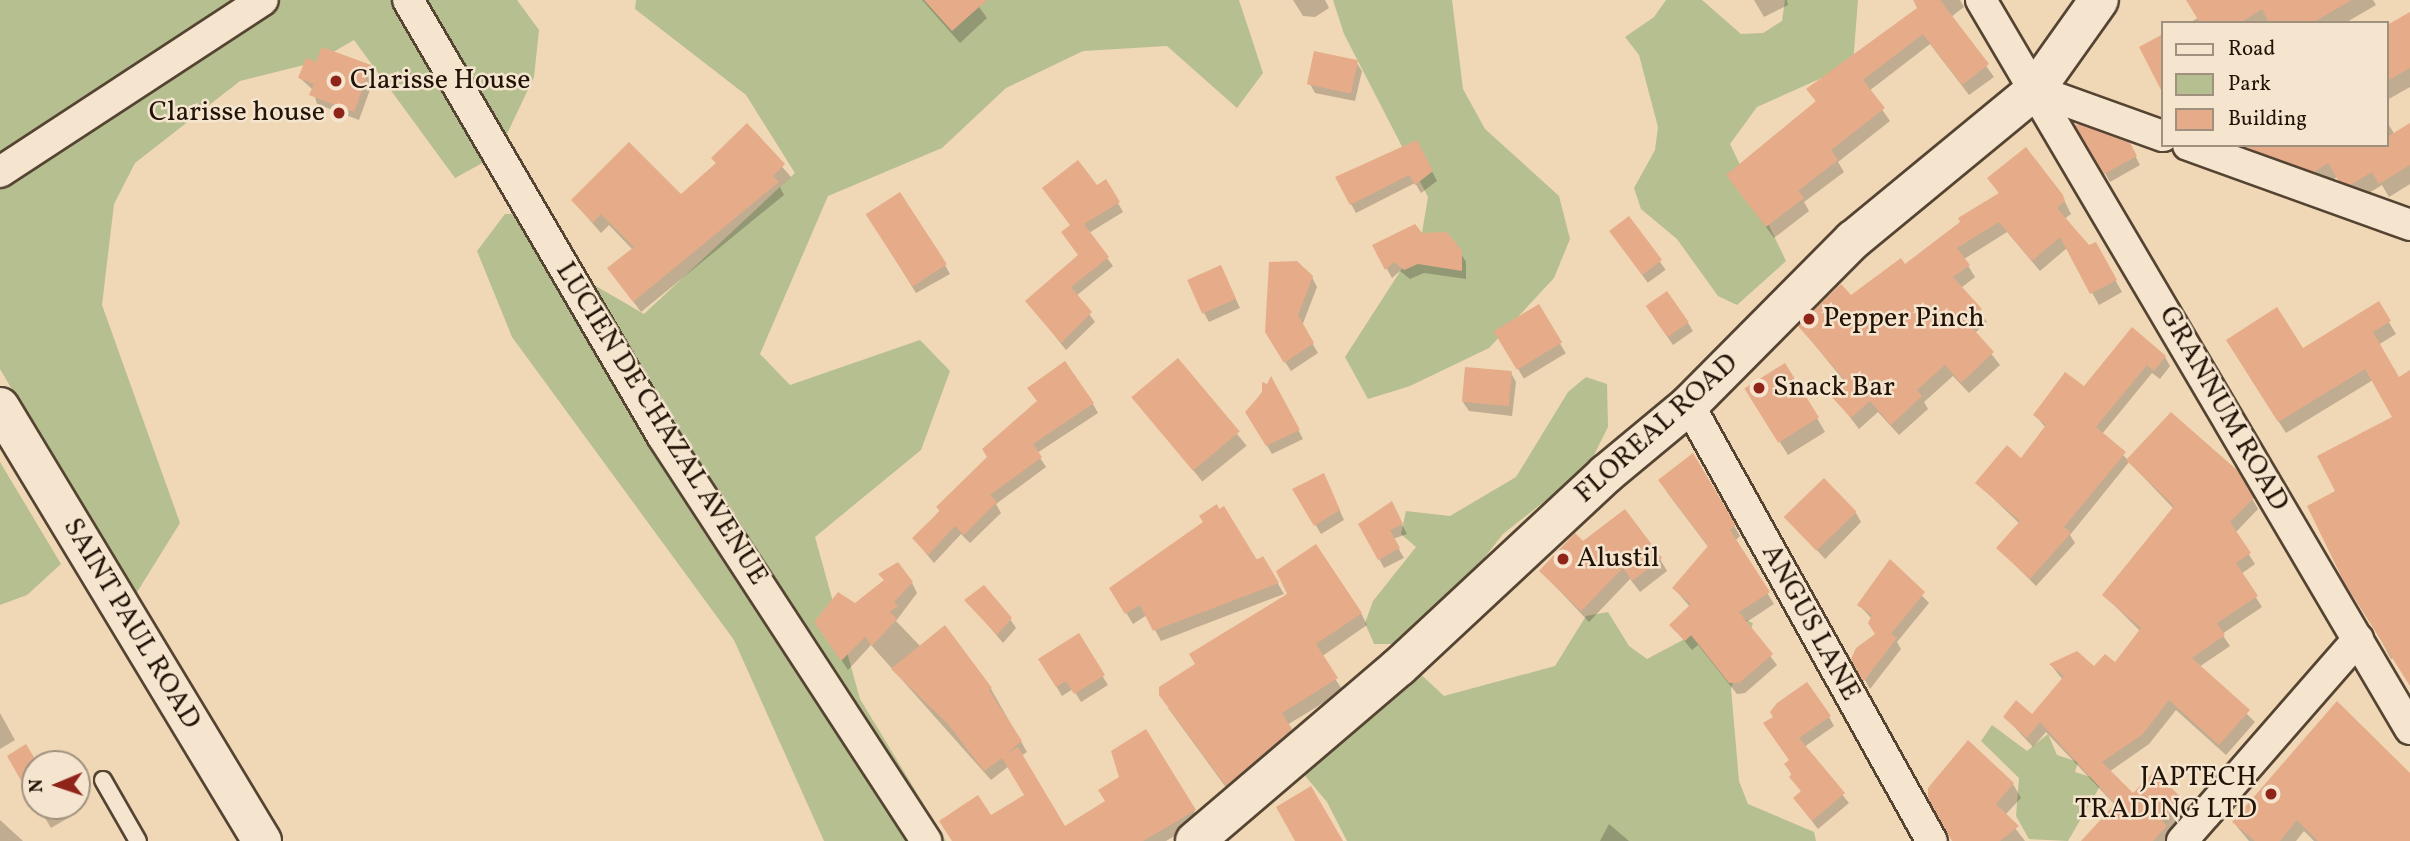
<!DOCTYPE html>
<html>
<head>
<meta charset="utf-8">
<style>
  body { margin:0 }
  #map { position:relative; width:2410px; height:841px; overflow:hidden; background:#f0d7b5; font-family:Vollkorn,serif }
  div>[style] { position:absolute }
  .green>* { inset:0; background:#b6bf90 }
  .shadow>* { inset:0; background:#0003; transform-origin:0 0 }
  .building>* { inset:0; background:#e6ac8a; transform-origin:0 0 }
  .roads { filter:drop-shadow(2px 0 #554432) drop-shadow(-2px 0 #554432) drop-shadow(0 2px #554432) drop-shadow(0 -2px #554432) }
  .lane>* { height:16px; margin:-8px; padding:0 8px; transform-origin:8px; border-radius:8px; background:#f5e5cf }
  .street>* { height:30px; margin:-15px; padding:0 15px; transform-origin:15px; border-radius:15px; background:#f5e5cf }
  .secondary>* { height:38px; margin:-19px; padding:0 19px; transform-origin:19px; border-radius:19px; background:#f5e5cf }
  .dots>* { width:19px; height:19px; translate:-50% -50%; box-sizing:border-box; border:4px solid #f5e5cf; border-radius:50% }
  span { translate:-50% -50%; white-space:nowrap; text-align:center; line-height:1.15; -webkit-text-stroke:5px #f5e5cf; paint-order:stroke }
  .poi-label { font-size:28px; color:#211306 }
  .left { translate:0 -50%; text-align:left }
  .right { translate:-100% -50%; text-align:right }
  .street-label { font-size:28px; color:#211306 }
  .legend { position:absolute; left:2161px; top:21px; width:228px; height:126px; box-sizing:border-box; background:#f5e5cf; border:2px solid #a0917f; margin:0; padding:9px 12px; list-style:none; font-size:21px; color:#211306 }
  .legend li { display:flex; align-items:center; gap:14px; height:35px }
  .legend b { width:35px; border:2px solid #a0917f }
  .north { position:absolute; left:21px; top:750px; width:70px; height:70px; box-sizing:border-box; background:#f5e5cf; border:2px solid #a0917f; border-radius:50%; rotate:268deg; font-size:19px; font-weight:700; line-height:28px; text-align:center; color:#211306 }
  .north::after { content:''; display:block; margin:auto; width:24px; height:32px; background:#8f2418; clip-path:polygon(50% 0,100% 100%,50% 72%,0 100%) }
</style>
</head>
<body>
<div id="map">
  <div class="green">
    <i style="clip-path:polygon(0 0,517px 0,539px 30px,534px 77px,497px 155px,455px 178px,354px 40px,316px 62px,240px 81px,135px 163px,114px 204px,102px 305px,180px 523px,134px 597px,0 369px)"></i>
    <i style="clip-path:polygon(636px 0,1239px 0,1263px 73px,1237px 108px,1167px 46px,1083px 51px,1006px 88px,942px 148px,828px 196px,760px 354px,790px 385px,920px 340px,950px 371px,921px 450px,815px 537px,860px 699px,946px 841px,824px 841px,734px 640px,512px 337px,477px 251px,505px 214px,547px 215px,594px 285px,644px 314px,795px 173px,746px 95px,635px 9px)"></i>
    <i style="clip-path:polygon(1333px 0,1452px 0,1463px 89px,1485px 129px,1559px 196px,1570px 239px,1554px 278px,1489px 348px,1410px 386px,1368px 399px,1345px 357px,1421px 239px,1428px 197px,1344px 34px)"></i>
    <i style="clip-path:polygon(1666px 0,1702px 0,1741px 34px,1763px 33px,1782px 21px,1785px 0,1858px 0,1853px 64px,1757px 107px,1730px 144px,1786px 261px,1737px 305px,1718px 296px,1677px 239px,1641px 209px,1634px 188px,1655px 150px,1658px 127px,1639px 55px,1625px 37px,1654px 17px)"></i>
    <i style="clip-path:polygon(1586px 377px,1607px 384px,1608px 427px,1588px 467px,1503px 534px,1448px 604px,1395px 644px,1374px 644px,1365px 623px,1373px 601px,1416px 547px,1401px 534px,1406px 511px,1450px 516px,1516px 477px,1568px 392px)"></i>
    <i style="clip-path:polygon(0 462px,61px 564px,27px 595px,0 605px)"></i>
    <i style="clip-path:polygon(1608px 612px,1629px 646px,1647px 659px,1732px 614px,1753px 623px,1731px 688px,1739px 781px,1748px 804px,1814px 832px,1816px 841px,1347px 841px,1327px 802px,1296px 765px,1415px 669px,1444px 696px,1555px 666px,1586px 616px)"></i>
    <i style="clip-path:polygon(1992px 725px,2027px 751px,2048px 734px,2057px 755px,2078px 762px,2075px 772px,2103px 781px,2068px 841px,2029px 839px,2016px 816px,2019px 778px,1981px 741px)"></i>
  </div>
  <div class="shadow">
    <i style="clip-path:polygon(922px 0,974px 0,987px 18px,960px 43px)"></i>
    <i style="clip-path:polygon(1293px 0,1325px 0,1329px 8px,1315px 17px,1303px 16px)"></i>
    <i style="clip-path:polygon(1754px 0,1787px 0,1788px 5px,1764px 17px)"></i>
    <i style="clip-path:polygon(1915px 0,1960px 0,1964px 7px,1951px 17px,1994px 77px,1969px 95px,1930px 44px,1869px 91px,1890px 121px,1838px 162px,1844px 172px,1804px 202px,1809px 211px,1774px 238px,1728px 175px,1817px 103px,1808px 89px,1919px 8px)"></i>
    <i style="clip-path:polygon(2187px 0,2373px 0,2376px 5px,2345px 23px,2189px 23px,2198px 18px)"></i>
    <i style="clip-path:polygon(2410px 14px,2410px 87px,2387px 100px,2387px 27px)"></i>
    <i style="clip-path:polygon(1356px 62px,1362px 71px,1355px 101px,1315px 93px,1310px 84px)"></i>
    <i style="clip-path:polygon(317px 65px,370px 67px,375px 76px,359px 120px,317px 104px,313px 90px,300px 78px)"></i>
    <i style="clip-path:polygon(2387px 122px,2395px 135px,2410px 132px,2410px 184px,2389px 197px,2382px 185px,2359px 199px,2348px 195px,2337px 177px,2323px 186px,2263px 164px,2252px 145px,2387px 145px)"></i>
    <i style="clip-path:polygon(747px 126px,791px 177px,780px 187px,784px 195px,641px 312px,609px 269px,633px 250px,609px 225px,601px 233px,573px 201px,681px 196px,717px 165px,713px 158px)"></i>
    <i style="clip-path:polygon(2079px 128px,2129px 144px,2140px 165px,2110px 182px)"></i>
    <i style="clip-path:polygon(1422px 152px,1437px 181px,1421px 193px,1415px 183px,1356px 213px,1337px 178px)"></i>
    <i style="clip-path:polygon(1989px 178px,2062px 196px,2071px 214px,2064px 219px,2089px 247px,2095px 244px,2122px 292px,2099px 305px,2067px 248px,2040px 271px,2007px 232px,1964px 259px,1975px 277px,1961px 288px,1987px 322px,1975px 333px,2000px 365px,1969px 393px,1953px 376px,1924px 402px,1928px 409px,1899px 435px,1878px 412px,1859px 429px,1832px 394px,1845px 382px,1800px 327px,1905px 267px,2000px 195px)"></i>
    <i style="clip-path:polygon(1106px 182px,1123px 212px,1089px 233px,1113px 266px,1076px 296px,1095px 322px,1066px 350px,1027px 301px,1079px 256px,1071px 226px,1044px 189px,1097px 187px)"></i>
    <i style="clip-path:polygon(867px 214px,945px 265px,950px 274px,916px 293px)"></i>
    <i style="left:1628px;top:218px;width:64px;height:22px;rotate:54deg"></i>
    <i style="clip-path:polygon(1421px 235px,1460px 252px,1466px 262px,1466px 279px,1424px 273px,1410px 279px,1400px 271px,1392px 278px,1374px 246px)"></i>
    <i style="clip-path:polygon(1225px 276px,1240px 308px,1209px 322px,1204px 313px)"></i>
    <i style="clip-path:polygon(1312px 277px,1317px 287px,1302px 326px,1318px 353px,1291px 371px,1272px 342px)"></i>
    <i style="clip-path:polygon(2378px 304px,2396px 334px,2378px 345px,2398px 379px,2410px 372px,2410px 680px,2395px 657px,2391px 659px,2310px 507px,2338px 492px,2394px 418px,2373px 380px,2286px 433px,2235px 353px,2302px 350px)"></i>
    <i style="left:1538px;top:307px;width:54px;height:49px;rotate:59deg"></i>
    <i style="clip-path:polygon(1653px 316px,1688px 323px,1693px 331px,1673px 345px)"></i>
    <i style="clip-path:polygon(2165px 357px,2170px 366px,2160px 379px,2152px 373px,2102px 434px,2128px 460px,2236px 471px,2258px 509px,2235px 533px,2255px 564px,2241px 574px,2262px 607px,2222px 634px,2230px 646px,2199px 667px,2255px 722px,2226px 755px,2176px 710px,2149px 744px,2109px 772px,2133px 796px,2181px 800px,2187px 811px,2168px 832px,2168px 841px,2102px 841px,2116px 806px,2046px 732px,2033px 747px,2005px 717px,2033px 717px,2063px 680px,2051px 665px,2095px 669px,2115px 665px,2141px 632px,2104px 595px,2174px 509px,2129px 462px,2070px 535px,2075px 543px,2036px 586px,1998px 548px,2020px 524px,1977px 483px,2022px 460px,2046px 428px,2035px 415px,2084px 389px)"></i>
    <i style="left:1178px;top:361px;width:109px;height:57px;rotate:51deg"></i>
    <i style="clip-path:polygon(1511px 373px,1516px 382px,1512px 416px,1469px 411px,1463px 402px)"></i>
    <i style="clip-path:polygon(1271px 380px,1303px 439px,1272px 454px,1247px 412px)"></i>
    <i style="clip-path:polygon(1038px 402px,1093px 404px,1098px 413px,1037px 453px,1046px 467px,996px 504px,1001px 513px,970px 543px,961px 534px,934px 563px,914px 539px)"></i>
    <i style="clip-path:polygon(1755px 403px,1817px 418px,1825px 432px,1788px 455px)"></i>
    <i style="clip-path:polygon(1693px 456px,1740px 536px,1735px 541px,1774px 604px,1745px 623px,1777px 665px,1745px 693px,1737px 694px,1698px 645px,1692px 650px,1672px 626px,1690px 607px,1674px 588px,1709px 548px,1666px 491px)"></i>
    <i style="clip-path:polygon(1328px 484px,1344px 520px,1321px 534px,1295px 490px)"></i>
    <i style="clip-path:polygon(1396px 513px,1407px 534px,1393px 539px,1404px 558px,1384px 568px,1361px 525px)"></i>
    <i style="clip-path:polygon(1856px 513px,1861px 522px,1825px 559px,1788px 518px)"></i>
    <i style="clip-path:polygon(1583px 543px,1660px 559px,1667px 571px,1640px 592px,1630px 579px,1589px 622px,1541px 571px)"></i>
    <i style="clip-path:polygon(1263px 558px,1284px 594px,1161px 641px,1147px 615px,1133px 624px,1111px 588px)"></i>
    <i style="clip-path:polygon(1890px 562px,1929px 603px,1897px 642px,1901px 649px,1870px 689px,1853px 659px,1877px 635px,1872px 619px,1859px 605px)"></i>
    <i style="clip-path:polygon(912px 583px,917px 593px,896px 621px,921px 647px,991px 689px,1027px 752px,1021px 756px,1065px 828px,1107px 802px,1146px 732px,1200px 821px,1166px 841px,953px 841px,1027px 796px,1009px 766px,991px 780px,871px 645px,848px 670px,822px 632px,855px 605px)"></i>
    <i style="clip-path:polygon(967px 600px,1010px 619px,1016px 628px,1003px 643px)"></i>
    <i style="clip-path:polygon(1361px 613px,1367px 625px,1321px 657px,1343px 691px,1287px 725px,1298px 742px,1233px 797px,1168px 708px)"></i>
    <i style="clip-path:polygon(1078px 636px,1108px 685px,1081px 702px,1073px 689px,1062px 696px,1040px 659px)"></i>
    <i style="clip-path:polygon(0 713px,15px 740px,0 749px)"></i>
    <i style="clip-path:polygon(1829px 717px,1834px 726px,1804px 747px,1849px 803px,1818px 829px,1795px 799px,1802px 793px,1786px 765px,1790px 761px,1771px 733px)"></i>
    <i style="clip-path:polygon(1968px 742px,2013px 784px,2021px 798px,2005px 815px,2025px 841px,1955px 841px)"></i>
    <i style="clip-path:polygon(2410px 774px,2410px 841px,2314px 841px,2304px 831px,2296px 841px,2249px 841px,2234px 823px)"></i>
    <i style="clip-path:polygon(38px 806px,61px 806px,68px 818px,51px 828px)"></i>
    <i style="clip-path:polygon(0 820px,23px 841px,0 841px)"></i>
    <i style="clip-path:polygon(1609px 824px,1629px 841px,1600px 841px)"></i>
  </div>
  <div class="building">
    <i style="clip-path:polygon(924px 0,987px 0,952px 31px)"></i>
    <i style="clip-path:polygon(1913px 0,1940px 0,1989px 64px,1962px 85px,1923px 34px,1863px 80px,1885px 108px,1831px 150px,1838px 160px,1798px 191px,1804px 198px,1766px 227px,1726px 175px,1816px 101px,1806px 89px,1917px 8px)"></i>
    <i style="clip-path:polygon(2186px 0,2352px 0,2312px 23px,2269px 23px,2262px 9px,2240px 23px,2200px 23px)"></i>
    <i style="clip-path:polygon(2410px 12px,2410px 68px,2387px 81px,2387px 25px)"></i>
    <i style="clip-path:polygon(2163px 34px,2163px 94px,2139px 47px)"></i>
    <i style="clip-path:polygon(322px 47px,371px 65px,354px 112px,309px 95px,314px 84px,298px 78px,306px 58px,316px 62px)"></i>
    <i style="left:1314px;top:51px;width:45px;height:34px;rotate:12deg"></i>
    <i style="clip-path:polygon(747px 123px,785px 164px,773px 176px,779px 182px,633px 302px,607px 268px,634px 247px,601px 214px,593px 223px,571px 200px,629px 142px,681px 194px,716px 163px,711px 158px)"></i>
    <i style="clip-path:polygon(2410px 123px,2410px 165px,2379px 184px,2372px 172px,2350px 185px,2338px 180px,2328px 163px,2314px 172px,2240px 145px,2387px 145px,2387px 137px)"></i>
    <i style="clip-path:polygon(2079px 124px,2130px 143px,2137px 156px,2104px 174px,2075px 125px)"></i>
    <i style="clip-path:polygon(1417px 140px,1433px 171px,1415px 185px,1409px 175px,1350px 205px,1335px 177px)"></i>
    <i style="clip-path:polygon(2026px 147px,2063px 195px,2065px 201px,2057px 208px,2089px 245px,2096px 242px,2117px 280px,2090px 294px,2060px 237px,2032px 261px,1999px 222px,1957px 248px,1970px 265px,1953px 277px,1982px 309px,1967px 322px,1994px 352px,1961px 383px,1945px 365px,1917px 390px,1922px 396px,1891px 425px,1870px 401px,1851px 418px,1829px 394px,1845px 380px,1798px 326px,1841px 284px,1851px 295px,1901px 258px,1905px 264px,1960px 222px,1958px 218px,1999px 193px,1987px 178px)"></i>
    <i style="clip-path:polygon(1078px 160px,1097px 185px,1106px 179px,1120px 202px,1084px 224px,1109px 257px,1071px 287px,1092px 312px,1061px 343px,1025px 301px,1078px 255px,1061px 232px,1070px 225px,1042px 188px)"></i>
    <i style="left:900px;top:192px;width:86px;height:41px;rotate:57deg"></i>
    <i style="left:1629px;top:216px;width:55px;height:25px;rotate:53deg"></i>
    <i style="clip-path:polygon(1415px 224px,1422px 233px,1447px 232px,1462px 251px,1462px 271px,1418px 264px,1404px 270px,1394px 262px,1385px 270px,1372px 245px)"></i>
    <i style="clip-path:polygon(1297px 261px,1313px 276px,1298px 315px,1314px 343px,1284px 363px,1265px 332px,1269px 262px)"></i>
    <i style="left:1221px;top:265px;width:37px;height:37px;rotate:66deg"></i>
    <i style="left:1667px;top:291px;width:38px;height:26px;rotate:55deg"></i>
    <i style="clip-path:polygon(2379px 301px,2391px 321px,2373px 332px,2399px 377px,2410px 370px,2410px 686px,2344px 582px,2307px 506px,2335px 491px,2317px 456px,2392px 417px,2365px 369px,2278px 422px,2226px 340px,2277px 307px,2303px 348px)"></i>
    <i style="left:1539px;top:304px;width:45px;height:53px;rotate:59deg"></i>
    <i style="clip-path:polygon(2132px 327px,2166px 356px,2154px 371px,2147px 365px,2096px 427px,2126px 452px,2064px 527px,2071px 533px,2030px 579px,1996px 548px,2020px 521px,1975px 483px,2007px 445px,2021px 458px,2046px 425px,2033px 415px,2065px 372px,2084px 386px)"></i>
    <i style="left:1178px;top:358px;width:96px;height:61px;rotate:50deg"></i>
    <i style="clip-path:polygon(1065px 361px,1094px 403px,1033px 444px,1042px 457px,990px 495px,997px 502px,964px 535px,955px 526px,928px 555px,912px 538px,940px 511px,936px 507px,987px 457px,982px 449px,1037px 401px,1027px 388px)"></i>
    <i style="left:1785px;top:363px;width:64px;height:48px;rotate:58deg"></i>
    <i style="left:1465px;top:367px;width:47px;height:35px;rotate:5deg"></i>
    <i style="clip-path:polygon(1271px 376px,1300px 430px,1266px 446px,1245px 412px,1262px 393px,1262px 382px,1267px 384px)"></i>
    <i style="clip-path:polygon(2171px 412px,2237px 470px,2254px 498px,2230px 522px,2251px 553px,2236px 563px,2258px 596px,2217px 623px,2225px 635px,2192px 658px,2250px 710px,2219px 745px,2169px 700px,2143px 734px,2102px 762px,2133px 793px,2154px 772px,2183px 799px,2162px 821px,2167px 826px,2153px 841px,2081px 841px,2115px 804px,2040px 722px,2027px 738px,2003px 717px,2016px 700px,2032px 714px,2064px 676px,2049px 664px,2077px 651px,2094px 666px,2105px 654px,2115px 662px,2141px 628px,2102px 595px,2174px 506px,2126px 460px)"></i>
    <i style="clip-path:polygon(1693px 453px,1736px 525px,1730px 530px,1770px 592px,1739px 612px,1773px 654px,1739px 683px,1729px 683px,1691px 635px,1685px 641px,1669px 625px,1691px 604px,1672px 588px,1708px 546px,1658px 480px)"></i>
    <i style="clip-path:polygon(1324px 473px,1340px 510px,1314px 526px,1292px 489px)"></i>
    <i style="left:1824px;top:478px;width:47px;height:56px;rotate:46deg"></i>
    <i style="clip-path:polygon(1392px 501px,1403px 524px,1390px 530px,1400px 548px,1378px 560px,1358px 524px)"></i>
    <i style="clip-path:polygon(1217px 504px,1219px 509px,1224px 506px,1257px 560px,1263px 556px,1279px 583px,1153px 631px,1140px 605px,1125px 614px,1109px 588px,1203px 522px,1199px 516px)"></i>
    <i style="clip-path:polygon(1625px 509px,1662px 558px,1632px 581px,1623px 568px,1581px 611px,1539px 571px,1575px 533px,1583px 541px)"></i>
    <i style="clip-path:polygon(1316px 544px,1362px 613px,1316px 644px,1338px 678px,1282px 713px,1292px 729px,1226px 786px,1159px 695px,1159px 687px,1195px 664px,1189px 654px,1287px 594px,1276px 571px)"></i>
    <i style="clip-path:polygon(1890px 559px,1925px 592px,1891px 634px,1897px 638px,1863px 682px,1851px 659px,1856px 648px,1875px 634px,1868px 623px,1872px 615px,1857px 605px)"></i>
    <i style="clip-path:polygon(898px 562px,913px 582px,894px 602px,898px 606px,890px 612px,897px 619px,872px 646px,865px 637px,841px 661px,814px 622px,838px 592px,855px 603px,884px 580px,878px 574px)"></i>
    <i style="clip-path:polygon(984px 585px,1012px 618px,997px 635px,964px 600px)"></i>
    <i style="clip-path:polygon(945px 625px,992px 688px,989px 690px,1022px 741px,1005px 755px,1018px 747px,1065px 826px,1105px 801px,1098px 790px,1119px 777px,1111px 751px,1146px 729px,1196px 810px,1143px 841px,952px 841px,939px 821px,978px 795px,991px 815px,1024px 795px,1002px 758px,984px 771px,948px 724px,891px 669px)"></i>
    <i style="clip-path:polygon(1079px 633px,1105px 675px,1074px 694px,1066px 681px,1056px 687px,1038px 659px)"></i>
    <i style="clip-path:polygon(1807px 682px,1831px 716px,1799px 738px,1845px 793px,1812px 821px,1793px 798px,1801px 791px,1789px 777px,1792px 774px,1784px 764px,1789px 760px,1763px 723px,1773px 717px,1770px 712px,1777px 703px)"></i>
    <i style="clip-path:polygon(2337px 701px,2410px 773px,2410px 841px,2318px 841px,2297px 820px,2280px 841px,2255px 841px,2232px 822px)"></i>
    <i style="clip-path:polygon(1968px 740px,2014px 783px,1996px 804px,2019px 826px,2000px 841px,1952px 841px,1928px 798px,1928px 788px)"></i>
    <i style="clip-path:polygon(26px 744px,35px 759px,35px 805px,7px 756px)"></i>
    <i style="clip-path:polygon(1311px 786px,1343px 841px,1295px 841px,1276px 807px)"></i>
  </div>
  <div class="roads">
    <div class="lane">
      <i style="left:103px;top:780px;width:70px;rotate:60.2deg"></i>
    </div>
    <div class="street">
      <i style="left:408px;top:0;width:506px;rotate:59.74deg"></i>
      <i style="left:663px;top:437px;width:482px;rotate:56.9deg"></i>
      <i style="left:1981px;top:0;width:846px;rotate:59.52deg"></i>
      <i style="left:2035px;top:90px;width:136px;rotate:19.8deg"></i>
      <i style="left:2188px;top:145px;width:236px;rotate:19.8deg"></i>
      <i style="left:0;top:172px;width:314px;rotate:-33.2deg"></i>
      <i style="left:1689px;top:405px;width:499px;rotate:60.9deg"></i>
      <i style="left:2182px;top:841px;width:268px;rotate:-48.9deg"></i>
    </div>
    <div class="secondary">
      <i style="left:0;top:407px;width:507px;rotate:58.88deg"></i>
      <i style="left:1195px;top:841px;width:268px;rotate:-40.5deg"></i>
      <i style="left:1399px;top:667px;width:283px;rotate:-43deg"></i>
      <i style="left:1606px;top:474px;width:108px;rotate:-39.7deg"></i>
      <i style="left:1689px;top:405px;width:233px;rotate:-45.2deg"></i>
      <i style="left:1853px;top:240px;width:236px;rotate:-39.5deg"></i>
      <i style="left:2035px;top:90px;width:110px;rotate:-54.6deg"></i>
    </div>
  </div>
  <div class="dots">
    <i style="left:336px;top:81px;background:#8f2418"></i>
    <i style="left:339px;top:113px;background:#8f2418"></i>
    <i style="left:1809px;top:319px;background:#8f2418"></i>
    <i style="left:1759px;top:388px;background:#8f2418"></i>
    <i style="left:1563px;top:559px;background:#8f2418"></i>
    <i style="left:2271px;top:794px;background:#8f2418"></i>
  </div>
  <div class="poi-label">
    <span class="left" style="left:350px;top:81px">Clarisse House</span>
    <span class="right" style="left:325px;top:113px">Clarisse house</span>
    <span class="left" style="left:1823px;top:319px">Pepper Pinch</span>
    <span class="left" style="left:1773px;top:388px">Snack Bar</span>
    <span class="left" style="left:1577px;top:559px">Alustil</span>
    <span class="right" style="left:2257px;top:794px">JAPTECH<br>TRADING LTD</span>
  </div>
  <div class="street-label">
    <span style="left:2223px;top:409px;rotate:60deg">GRANNUM ROAD</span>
    <span style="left:661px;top:424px;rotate:58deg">LUCIEN DE CHAZAL AVENUE</span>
    <span style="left:1657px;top:429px;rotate:-42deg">FLOREAL ROAD</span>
    <span style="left:1810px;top:623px;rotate:61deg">ANGUS LANE</span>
    <span style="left:131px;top:624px;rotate:59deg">SAINT PAUL ROAD</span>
  </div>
  <ul class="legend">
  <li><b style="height:9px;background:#f5e5cf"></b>Road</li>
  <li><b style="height:19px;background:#b6bf90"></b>Park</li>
  <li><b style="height:19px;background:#e6ac8a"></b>Building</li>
  </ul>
  <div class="north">N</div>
</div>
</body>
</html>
